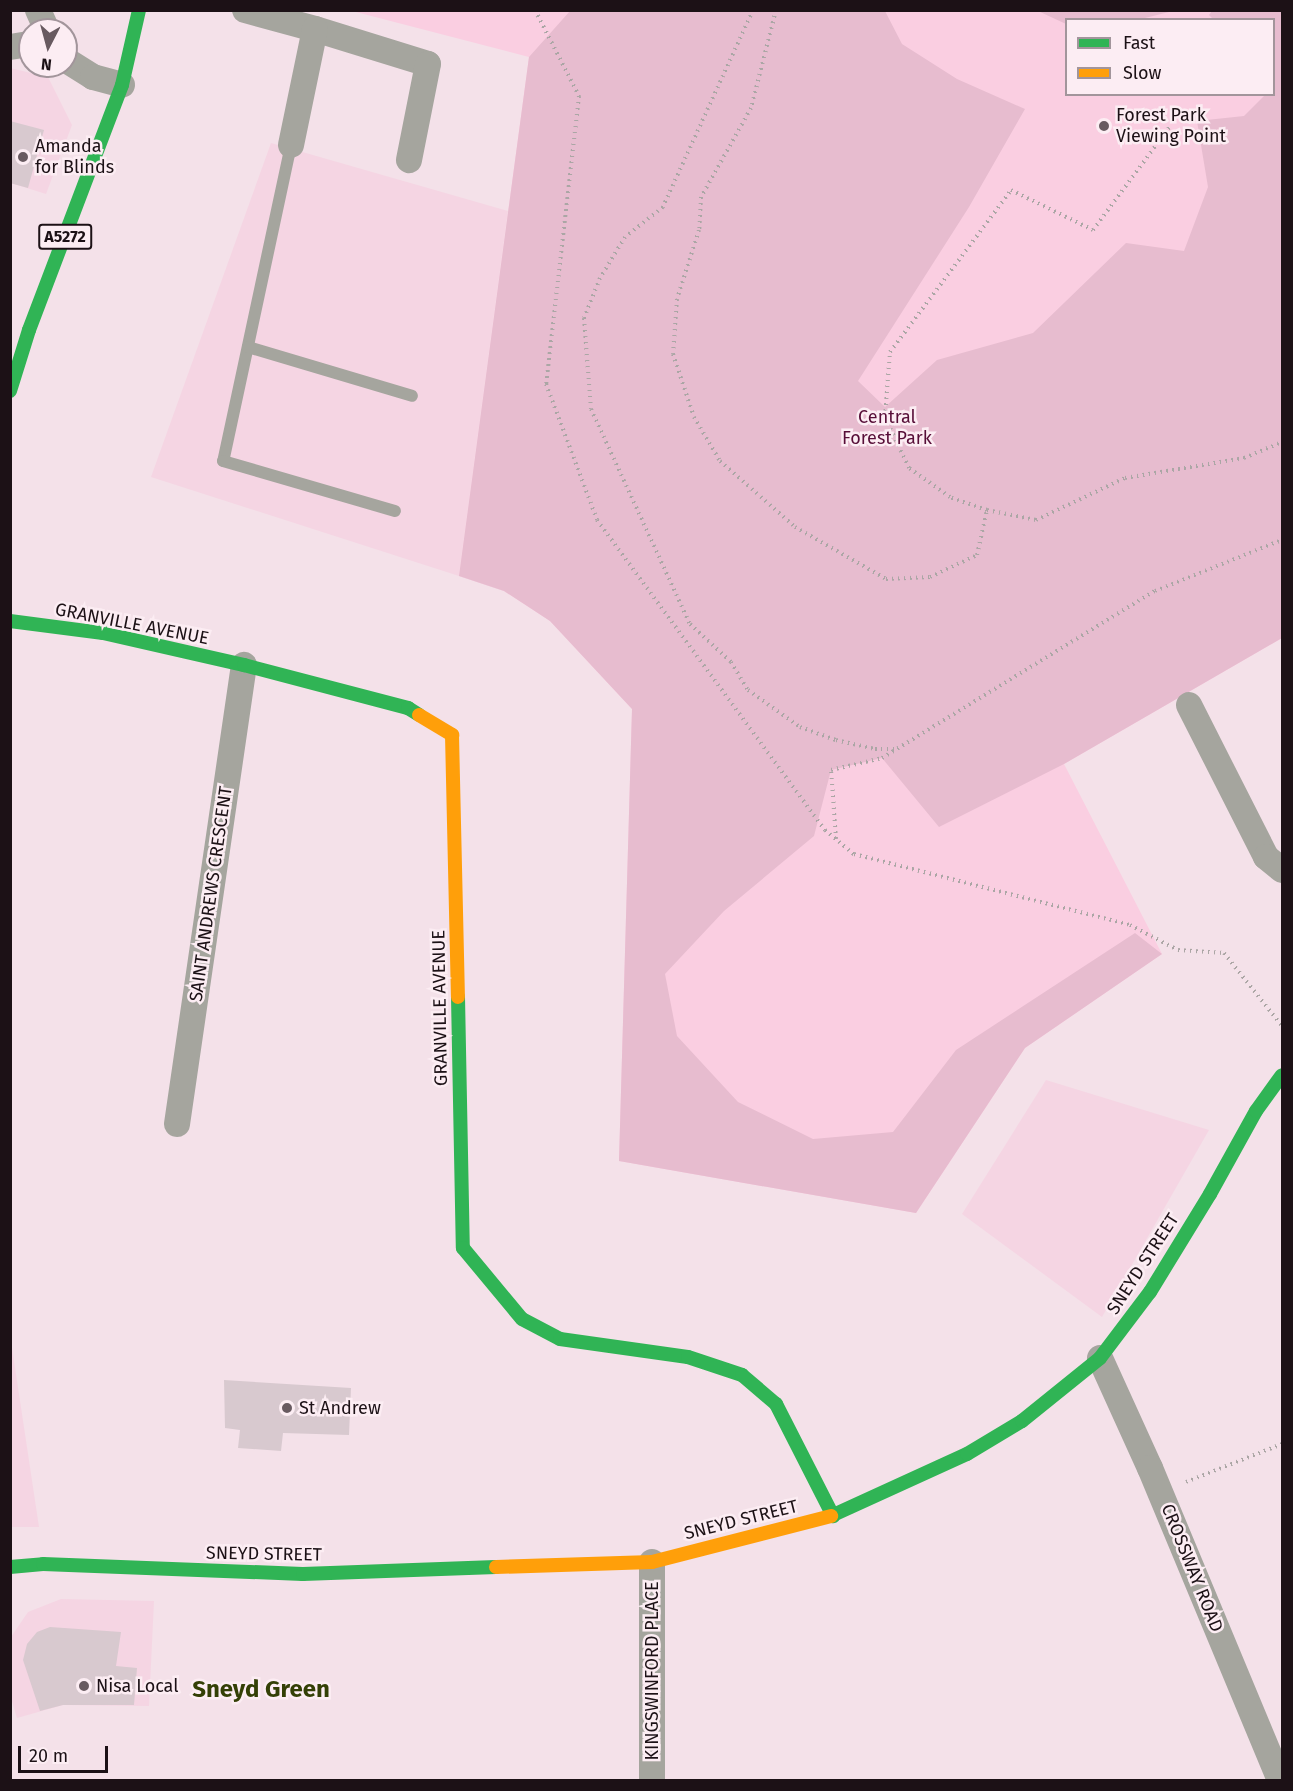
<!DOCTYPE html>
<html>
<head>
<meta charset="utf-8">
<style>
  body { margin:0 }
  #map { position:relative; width:1293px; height:1791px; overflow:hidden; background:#f4e1e9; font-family:"Fira Sans",sans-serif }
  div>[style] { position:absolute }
  .built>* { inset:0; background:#f5d5e3 }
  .green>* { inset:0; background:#facee1 }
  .forest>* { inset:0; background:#e7bccf }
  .building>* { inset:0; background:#d8c9cf }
  .path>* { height:4px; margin-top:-2px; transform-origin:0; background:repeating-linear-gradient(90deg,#aba6a5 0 1.5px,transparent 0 6px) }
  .lane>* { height:12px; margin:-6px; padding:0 6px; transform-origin:6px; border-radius:6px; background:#a5a59e }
  .street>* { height:26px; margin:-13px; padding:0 13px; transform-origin:13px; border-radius:13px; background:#a5a59e }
  .fast>* { height:14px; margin:-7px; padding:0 7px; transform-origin:7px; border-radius:7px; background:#30b455 }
  .slow>* { height:14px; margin:-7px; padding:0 7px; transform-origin:7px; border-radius:7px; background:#ff9f0a }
  .dots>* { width:16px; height:16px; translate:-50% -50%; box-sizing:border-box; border:3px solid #fcedf3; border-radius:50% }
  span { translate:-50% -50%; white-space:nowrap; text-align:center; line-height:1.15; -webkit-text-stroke:5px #fcedf3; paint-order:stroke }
  .shield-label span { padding:2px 4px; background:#fcedf3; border:2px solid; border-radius:4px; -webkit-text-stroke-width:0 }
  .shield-label { font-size:16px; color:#1c1116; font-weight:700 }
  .poi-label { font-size:18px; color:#1c1116 }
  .left { translate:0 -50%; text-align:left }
  .park-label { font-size:18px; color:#570e38 }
  .street-label { font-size:18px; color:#1c1116 }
  .district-label { font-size:24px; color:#344006; font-weight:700 }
  .frame { position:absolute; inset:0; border:12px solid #1c1116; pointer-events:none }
  .legend { position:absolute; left:1065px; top:18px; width:210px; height:78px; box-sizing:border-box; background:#fcedf3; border:2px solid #a2959b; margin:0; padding:8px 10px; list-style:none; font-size:18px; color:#1c1116 }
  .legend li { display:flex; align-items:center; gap:12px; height:30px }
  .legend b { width:30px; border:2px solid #a2959b }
  .north { position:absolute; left:18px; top:18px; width:60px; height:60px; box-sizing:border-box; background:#fcedf3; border:2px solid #a2959b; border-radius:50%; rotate:186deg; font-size:16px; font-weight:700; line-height:24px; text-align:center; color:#1c1116 }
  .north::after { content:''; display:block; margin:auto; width:21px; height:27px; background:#685a60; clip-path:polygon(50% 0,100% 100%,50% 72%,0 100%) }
  .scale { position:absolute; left:18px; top:1746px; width:90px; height:27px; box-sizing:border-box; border:3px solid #1c1116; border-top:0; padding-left:8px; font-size:18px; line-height:21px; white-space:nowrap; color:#1c1116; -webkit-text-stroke:4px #fcedf3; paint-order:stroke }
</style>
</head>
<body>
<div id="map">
  <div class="built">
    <i style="clip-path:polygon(10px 68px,48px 77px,72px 125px,46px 194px,11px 183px)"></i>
    <i style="clip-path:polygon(271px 143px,508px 211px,459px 576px,151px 477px)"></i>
    <i style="clip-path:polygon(1046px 1080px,1209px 1130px,1102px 1317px,962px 1214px)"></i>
    <i style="clip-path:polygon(11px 1341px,39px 1527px,11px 1527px)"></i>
    <i style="clip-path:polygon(61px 1599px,154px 1601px,149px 1706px,63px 1705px,17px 1718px,11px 1698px,11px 1637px,28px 1612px)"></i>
  </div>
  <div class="green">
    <i style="clip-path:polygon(evenodd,352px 11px,1282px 11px,1282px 638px,1064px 764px,1162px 954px,1025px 1048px,916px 1213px,619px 1161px,632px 709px,550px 621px,504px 591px,459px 576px,529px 57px,352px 11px,1066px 20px,1274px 20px,1274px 94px,1066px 94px,1066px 20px)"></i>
  </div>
  <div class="forest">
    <i style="clip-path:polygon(570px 11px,885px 11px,902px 44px,957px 79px,1025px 109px,969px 207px,858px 381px,885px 407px,937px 360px,1033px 333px,1126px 243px,1184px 251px,1208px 187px,1197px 121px,1244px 116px,1265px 95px,1274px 94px,1274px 20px,1213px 19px,1209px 15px,1212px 11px,1282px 11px,1282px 638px,1064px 764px,939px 827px,882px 758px,831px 770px,814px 836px,724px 911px,665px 974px,677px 1036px,738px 1102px,813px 1139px,893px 1132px,956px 1050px,1135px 933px,1162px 954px,1025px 1048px,916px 1213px,619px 1161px,632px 709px,550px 621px,504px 591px,459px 576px,529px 57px)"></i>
    <i style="clip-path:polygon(1038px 11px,1173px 11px,1141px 19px,1066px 20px,1066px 24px)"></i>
  </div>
  <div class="building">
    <i style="clip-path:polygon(10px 121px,44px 130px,28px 188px,10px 183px)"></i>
    <i style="clip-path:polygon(224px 1380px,351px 1388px,349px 1435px,283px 1433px,281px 1451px,238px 1448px,240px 1430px,225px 1428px)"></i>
    <i style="clip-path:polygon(50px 1627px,121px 1632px,116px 1666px,137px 1668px,134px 1705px,63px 1705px,40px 1711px,23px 1660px,27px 1644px,37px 1632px)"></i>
  </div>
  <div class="path">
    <i style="left:535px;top:10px;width:97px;rotate:62.9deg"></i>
    <i style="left:579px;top:96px;width:290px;rotate:96.5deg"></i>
    <i style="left:546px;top:384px;width:145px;rotate:69.4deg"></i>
    <i style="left:597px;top:520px;width:385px;rotate:53.7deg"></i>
    <i style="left:825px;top:830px;width:38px;rotate:40deg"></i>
    <i style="left:854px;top:854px;width:285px;rotate:14.4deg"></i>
    <i style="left:1130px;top:925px;width:54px;rotate:27.5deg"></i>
    <i style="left:1178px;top:950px;width:46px;rotate:3.7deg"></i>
    <i style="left:1224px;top:953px;width:93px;rotate:51.5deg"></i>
    <i style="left:753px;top:10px;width:217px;rotate:114.6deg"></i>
    <i style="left:663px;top:207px;width:48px;rotate:141.7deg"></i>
    <i style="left:625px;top:237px;width:48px;rotate:121.4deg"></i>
    <i style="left:600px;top:278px;width:43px;rotate:111.8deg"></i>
    <i style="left:584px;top:318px;width:91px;rotate:85.6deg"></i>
    <i style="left:591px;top:409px;width:237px;rotate:65.3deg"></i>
    <i style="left:690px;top:624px;width:56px;rotate:42.8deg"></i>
    <i style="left:731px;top:662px;width:33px;rotate:59deg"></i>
    <i style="left:748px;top:690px;width:64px;rotate:35.4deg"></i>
    <i style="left:800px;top:727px;width:38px;rotate:20deg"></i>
    <i style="left:836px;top:740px;width:40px;rotate:13deg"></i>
    <i style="left:875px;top:749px;width:22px"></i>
    <i style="left:776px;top:10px;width:101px;rotate:104.3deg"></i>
    <i style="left:751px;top:108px;width:102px;rotate:119.3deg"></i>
    <i style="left:701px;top:197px;width:33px;rotate:93deg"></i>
    <i style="left:699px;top:230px;width:72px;rotate:107.7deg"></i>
    <i style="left:677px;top:299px;width:55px;rotate:94.2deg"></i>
    <i style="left:673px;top:354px;width:66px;rotate:71.6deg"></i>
    <i style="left:694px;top:417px;width:51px;rotate:59.4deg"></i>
    <i style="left:720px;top:461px;width:100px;rotate:41.3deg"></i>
    <i style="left:795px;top:527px;width:105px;rotate:29.7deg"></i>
    <i style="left:886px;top:579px;width:44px;rotate:-2.6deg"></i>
    <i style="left:930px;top:577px;width:52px;rotate:-25.1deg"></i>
    <i style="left:977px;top:555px;width:46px;rotate:-77.5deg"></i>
    <i style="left:987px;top:510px;width:39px;rotate:-161deg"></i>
    <i style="left:950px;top:497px;width:50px;rotate:-144.7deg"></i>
    <i style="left:909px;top:468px;width:56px;rotate:-115.2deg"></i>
    <i style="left:885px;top:417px;width:65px;rotate:-85.6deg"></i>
    <i style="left:890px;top:352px;width:202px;rotate:-53.2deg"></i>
    <i style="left:1011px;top:190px;width:91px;rotate:26deg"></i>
    <i style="left:1093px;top:230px;width:131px;rotate:-53.4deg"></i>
    <i style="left:987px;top:510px;width:50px;rotate:11.5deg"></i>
    <i style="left:1036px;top:520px;width:98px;rotate:-25.3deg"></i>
    <i style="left:1125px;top:478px;width:121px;rotate:-9.5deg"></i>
    <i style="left:1244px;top:458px;width:41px;rotate:-22.8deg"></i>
    <i style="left:836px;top:839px;width:69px;rotate:-94.1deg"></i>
    <i style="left:831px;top:770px;width:52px;rotate:-13.2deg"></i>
    <i style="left:882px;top:758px;width:320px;rotate:-31.5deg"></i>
    <i style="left:1155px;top:591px;width:137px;rotate:-21.9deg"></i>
    <i style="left:1186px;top:1482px;width:103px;rotate:-21.6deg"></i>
  </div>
  <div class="lane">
    <i style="left:291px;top:145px;width:323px;rotate:102.1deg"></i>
    <i style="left:223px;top:461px;width:179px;rotate:16.2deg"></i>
    <i style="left:248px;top:347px;width:171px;rotate:16.6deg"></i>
  </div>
  <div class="street">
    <i style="left:38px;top:10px;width:22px;rotate:66deg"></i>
    <i style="left:245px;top:10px;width:73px;rotate:15.2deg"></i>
    <i style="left:315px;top:29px;width:118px;rotate:17.2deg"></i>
    <i style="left:428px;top:64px;width:98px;rotate:101.2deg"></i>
    <i style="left:10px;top:47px;width:20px;rotate:-9deg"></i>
    <i style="left:66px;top:60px;width:32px;rotate:32deg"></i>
    <i style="left:93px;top:77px;width:30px;rotate:15deg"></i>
    <i style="left:291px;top:145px;width:118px;rotate:-78.3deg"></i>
    <i style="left:1189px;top:705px;width:170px;rotate:63.1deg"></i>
    <i style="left:1266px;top:857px;width:21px;rotate:39deg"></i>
    <i style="left:177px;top:1124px;width:464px;rotate:-81.7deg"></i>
    <i style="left:1100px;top:1358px;width:121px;rotate:65.6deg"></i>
    <i style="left:1150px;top:1468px;width:338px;rotate:67.4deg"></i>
    <i style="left:652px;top:1780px;width:218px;rotate:-90deg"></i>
  </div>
  <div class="fast">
    <i style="left:10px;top:391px;width:64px;rotate:-72.7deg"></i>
    <i style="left:29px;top:330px;width:262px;rotate:-69.2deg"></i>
    <i style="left:122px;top:85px;width:77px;rotate:-77.2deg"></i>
    <i style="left:10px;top:621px;width:94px;rotate:7.4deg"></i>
    <i style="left:103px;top:633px;width:145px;rotate:12.8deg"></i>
    <i style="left:244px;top:665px;width:170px;rotate:14.7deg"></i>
    <i style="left:408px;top:708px;width:13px;rotate:32deg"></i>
    <i style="left:458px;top:997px;width:251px;rotate:88.9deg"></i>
    <i style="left:463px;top:1248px;width:92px;rotate:50.3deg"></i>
    <i style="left:522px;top:1319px;width:43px;rotate:27.8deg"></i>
    <i style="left:560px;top:1339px;width:129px;rotate:8deg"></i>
    <i style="left:688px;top:1357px;width:57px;rotate:18.4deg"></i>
    <i style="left:742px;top:1375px;width:45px;rotate:40.5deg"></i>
    <i style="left:776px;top:1404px;width:126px;rotate:63deg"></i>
    <i style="left:831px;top:1516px;width:149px;rotate:-24.5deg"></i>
    <i style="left:967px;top:1454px;width:64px;rotate:-31deg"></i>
    <i style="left:1022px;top:1421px;width:100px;rotate:-38.9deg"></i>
    <i style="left:1100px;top:1358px;width:83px;rotate:-52.9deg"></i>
    <i style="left:1150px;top:1292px;width:115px;rotate:-58.5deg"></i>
    <i style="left:1210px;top:1194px;width:95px;rotate:-61deg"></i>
    <i style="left:1256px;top:1111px;width:44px;rotate:-54.2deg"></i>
    <i style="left:10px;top:1567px;width:33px;rotate:-5deg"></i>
    <i style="left:43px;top:1564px;width:260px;rotate:2.2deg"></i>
    <i style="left:303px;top:1574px;width:193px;rotate:-2.1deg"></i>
  </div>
  <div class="slow">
    <i style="left:419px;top:715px;width:39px;rotate:31deg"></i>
    <i style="left:452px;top:735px;width:262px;rotate:88.7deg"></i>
    <i style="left:496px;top:1567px;width:156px;rotate:-1.8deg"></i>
    <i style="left:652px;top:1562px;width:185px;rotate:-14.4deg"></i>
  </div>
  <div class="dots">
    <i style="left:1104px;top:126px;background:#685a60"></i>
    <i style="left:23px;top:157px;background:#685a60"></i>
    <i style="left:287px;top:1408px;background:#685a60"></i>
    <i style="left:84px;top:1686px;background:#685a60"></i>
  </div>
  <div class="shield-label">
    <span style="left:65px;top:237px">A5272</span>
  </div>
  <div class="poi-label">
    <span class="left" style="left:1116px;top:126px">Forest Park<br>Viewing Point</span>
    <span class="left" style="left:35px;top:157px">Amanda<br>for Blinds</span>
    <span class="left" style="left:299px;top:1408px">St Andrew</span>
    <span class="left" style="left:96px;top:1686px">Nisa Local</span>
  </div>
  <div class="park-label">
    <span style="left:887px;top:428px">Central<br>Forest Park</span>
  </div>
  <div class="street-label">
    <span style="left:132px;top:624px;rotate:11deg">GRANVILLE AVENUE</span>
    <span style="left:211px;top:894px;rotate:-82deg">SAINT ANDREWS CRESCENT</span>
    <span style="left:440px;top:1008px;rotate:-91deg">GRANVILLE AVENUE</span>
    <span style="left:1143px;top:1264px;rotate:-57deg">SNEYD STREET</span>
    <span style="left:741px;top:1520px;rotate:-14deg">SNEYD STREET</span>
    <span style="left:264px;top:1554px;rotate:1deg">SNEYD STREET</span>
    <span style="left:1192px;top:1568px;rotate:68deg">CROSSWAY ROAD</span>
    <span style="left:652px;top:1671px;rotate:-90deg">KINGSWINFORD PLACE</span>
  </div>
  <div class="district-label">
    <span style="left:261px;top:1690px">Sneyd Green</span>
  </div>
  <div class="frame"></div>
  <ul class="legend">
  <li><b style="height:8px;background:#30b455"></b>Fast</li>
  <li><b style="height:8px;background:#ff9f0a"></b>Slow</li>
  </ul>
  <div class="north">N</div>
  <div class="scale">20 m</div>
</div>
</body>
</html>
